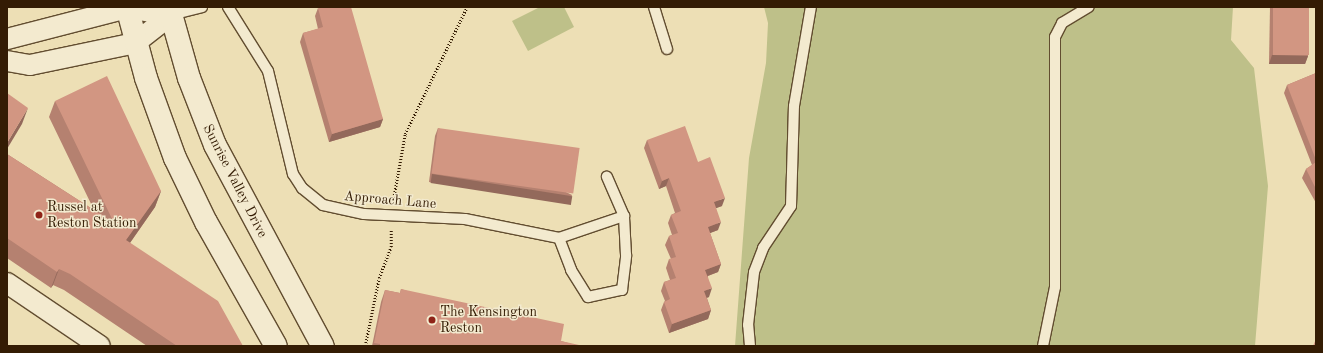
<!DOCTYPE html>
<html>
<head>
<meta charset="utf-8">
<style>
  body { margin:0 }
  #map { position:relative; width:1323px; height:353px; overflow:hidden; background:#eddfb5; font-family:"Old Standard TT",serif }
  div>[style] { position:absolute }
  .green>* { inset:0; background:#bec089 }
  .path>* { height:2.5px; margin-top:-1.25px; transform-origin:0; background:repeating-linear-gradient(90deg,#341c04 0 1px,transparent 0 3px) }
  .roads { filter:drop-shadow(1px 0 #624d30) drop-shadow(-1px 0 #624d30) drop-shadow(0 1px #624d30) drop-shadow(0 -1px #624d30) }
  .service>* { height:10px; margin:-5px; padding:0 5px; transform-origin:5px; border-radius:5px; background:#f3eacf }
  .minor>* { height:20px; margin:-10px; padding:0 10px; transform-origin:10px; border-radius:10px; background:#f3eacf }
  .secondary>* { height:22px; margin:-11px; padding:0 11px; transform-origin:11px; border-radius:11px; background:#f3eacf }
  .wall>* { inset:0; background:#b58170 }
  .shaded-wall>* { inset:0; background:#93695b; transform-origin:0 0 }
  .building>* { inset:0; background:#d29682; transform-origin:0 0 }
  .dots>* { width:11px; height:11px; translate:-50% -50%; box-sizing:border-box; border:2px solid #f3eacf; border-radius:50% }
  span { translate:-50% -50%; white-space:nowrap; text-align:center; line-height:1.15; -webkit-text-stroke:3px #f3eacf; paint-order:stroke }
  .street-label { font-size:14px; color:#341c04 }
  .poi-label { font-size:14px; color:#341c04 }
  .left { translate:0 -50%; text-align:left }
  .frame { position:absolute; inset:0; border:8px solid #341c04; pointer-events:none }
</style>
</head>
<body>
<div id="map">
  <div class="green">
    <i style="clip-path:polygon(540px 7px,564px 7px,574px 27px,528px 51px,512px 21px)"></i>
    <i style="clip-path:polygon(764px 7px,1233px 7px,1231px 40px,1254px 68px,1268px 186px,1255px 346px,735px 346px,749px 158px,766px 63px,768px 23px)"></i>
  </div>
  <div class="path">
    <i style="left:393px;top:201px;width:68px;rotate:-79.8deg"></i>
    <i style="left:405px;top:134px;width:141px;rotate:-64deg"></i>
    <i style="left:365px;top:346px;width:69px;rotate:-78.4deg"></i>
    <i style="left:379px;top:278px;width:33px;rotate:-69deg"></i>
    <i style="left:391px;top:247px;width:17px;rotate:-90deg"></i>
  </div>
  <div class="roads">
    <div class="service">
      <i style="left:228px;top:7px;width:75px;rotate:58deg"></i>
      <i style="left:268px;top:71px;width:106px;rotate:76.4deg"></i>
      <i style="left:293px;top:174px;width:17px;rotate:57deg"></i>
      <i style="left:302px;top:188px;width:27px;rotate:39deg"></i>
      <i style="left:323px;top:205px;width:42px;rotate:12.4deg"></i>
      <i style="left:364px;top:214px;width:101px;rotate:2.8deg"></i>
      <i style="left:465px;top:219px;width:96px;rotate:11.4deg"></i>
      <i style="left:559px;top:238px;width:69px;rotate:-18.7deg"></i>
      <i style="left:654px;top:7px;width:44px;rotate:72.8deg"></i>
      <i style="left:171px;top:15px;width:32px;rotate:-14deg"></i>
      <i style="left:559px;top:238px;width:34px;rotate:69deg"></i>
      <i style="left:571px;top:270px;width:32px;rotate:58deg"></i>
      <i style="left:588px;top:297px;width:35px;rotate:-12deg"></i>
      <i style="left:622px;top:290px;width:35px;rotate:-83deg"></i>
      <i style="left:626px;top:255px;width:39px;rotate:-93deg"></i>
      <i style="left:624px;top:216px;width:43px;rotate:-113.6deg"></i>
      <i style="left:750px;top:346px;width:21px;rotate:-95deg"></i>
      <i style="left:748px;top:325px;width:53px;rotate:-83.5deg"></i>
      <i style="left:754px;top:272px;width:26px;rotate:-69deg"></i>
      <i style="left:763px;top:248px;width:50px;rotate:-56.3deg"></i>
      <i style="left:791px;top:206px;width:100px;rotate:-88.3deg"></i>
      <i style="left:794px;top:106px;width:100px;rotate:-80.3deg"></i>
      <i style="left:1043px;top:346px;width:60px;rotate:-78.5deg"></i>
      <i style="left:1055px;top:287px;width:250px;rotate:-90deg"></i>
      <i style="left:1055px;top:37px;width:16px;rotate:-63deg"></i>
      <i style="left:1062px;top:23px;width:31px;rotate:-31deg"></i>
    </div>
    <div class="minor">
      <i style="left:7px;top:39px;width:124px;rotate:-14.5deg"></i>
      <i style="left:127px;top:8px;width:45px;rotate:9deg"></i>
      <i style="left:7px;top:61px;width:23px;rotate:10deg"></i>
      <i style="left:30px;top:65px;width:107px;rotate:-11.8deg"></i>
      <i style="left:135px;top:43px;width:46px;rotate:-37.9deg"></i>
      <i style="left:7px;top:283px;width:112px;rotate:34.1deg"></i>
    </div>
    <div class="secondary">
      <i style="left:127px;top:7px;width:73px;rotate:75deg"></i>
      <i style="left:146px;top:78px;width:85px;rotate:70.1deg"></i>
      <i style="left:175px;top:158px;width:71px;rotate:64.2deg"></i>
      <i style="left:206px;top:222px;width:142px;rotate:60.6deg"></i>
      <i style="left:169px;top:7px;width:74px;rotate:74.3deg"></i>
      <i style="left:189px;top:78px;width:72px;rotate:68.8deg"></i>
      <i style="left:215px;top:145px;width:228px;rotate:61.8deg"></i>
    </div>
  </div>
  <div class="wall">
    <i style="clip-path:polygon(1270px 7px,1309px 7px,1308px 56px,1305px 64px,1269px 64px)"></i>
    <i style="clip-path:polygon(318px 8px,383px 119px,380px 127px,329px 142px,300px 42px,303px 33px,318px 29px,315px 16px)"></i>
    <i style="clip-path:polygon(1316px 73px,1316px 203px,1302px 178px,1306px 169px,1312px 165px,1284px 93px,1287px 85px)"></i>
    <i style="clip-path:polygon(55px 101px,161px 191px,155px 207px,130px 243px,243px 346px,147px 346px,64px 290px,53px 285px,51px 288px,7px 258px,7px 154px,94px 210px,49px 117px)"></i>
    <i style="clip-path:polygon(438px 128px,572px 195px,569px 203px,429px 182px,435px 136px)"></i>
    <i style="clip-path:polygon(647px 140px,698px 162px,722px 206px,716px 208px,718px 230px,710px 233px,721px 264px,718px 272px,708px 276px,709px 297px,707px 298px,711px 310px,708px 319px,669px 333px,661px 310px,664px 302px,665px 301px,661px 291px,664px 282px,670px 280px,666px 268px,669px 259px,671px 259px,665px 245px,669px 236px,672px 235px,668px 223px,671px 215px,675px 213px,666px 186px,659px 189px,644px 148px)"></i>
    <i style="clip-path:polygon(401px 289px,561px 341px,579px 346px,372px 346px,381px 302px,385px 290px,400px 293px)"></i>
  </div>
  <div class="shaded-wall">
    <i style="clip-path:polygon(1272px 55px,1308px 56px,1305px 64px,1269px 64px)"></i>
    <i style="clip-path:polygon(28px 108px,22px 124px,7px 149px,7px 143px)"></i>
    <i style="clip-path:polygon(383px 119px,380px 127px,329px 142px,332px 134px)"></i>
    <i style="left:432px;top:174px;width:142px;height:9px;rotate:9deg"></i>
    <i style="clip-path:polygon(669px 178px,666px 186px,659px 189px,662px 181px)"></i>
    <i style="clip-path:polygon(161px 191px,155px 207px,120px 257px,126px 240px)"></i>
    <i style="clip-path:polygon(725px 198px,722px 206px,711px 210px,714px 202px)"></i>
    <i style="clip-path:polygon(721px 222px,718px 230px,705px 235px,708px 227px)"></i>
    <i style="clip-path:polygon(721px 264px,718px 272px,702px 278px,705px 270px)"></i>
    <i style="clip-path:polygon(59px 269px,53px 285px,51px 288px,57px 272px)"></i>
    <i style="clip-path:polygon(712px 288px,709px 297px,701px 299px,704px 291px)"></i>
    <i style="clip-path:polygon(711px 310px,708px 319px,669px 333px,672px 324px)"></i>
  </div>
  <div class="building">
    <i style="clip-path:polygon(321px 7px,351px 7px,383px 119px,332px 134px,303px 33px,323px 27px,318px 8px)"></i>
    <i style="left:1273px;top:7px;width:36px;height:48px"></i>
    <i style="clip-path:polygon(1316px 73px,1316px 160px,1287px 85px)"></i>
    <i style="clip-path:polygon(107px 76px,161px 191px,126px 240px,218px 301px,243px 346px,177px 346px,70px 274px,59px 269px,57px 272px,7px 238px,7px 154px,114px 223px,55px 101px)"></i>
    <i style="clip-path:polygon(7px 93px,28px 108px,7px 143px)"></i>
    <i style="clip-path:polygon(685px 126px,698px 162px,710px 157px,725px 198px,714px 202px,721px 222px,708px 227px,721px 264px,705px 270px,712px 288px,704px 291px,711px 310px,672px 324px,664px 302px,670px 299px,664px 282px,676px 278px,669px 259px,676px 257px,669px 236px,678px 233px,671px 215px,681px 211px,669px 178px,662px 181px,647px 140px)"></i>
    <i style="left:438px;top:128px;width:143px;height:46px;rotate:8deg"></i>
    <i style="clip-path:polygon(1316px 162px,1316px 189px,1306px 169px)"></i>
    <i style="clip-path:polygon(401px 289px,564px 324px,561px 341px,579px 345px,579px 346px,380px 346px,380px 344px,374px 343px,385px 290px,400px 293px)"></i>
    <i style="clip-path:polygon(1316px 339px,1316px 346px,1313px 346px)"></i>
  </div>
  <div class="dots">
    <i style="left:39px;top:215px;background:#8f2418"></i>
    <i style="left:432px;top:320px;background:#8f2418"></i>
  </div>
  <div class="street-label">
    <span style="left:235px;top:181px;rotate:63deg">Sunrise Valley Drive</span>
    <span style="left:390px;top:200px;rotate:5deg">Approach Lane</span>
  </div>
  <div class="poi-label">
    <span class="left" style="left:47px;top:215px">Russel at<br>Reston Station</span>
    <span class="left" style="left:440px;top:320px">The Kensington<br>Reston</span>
  </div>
  <div class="frame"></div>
</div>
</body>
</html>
